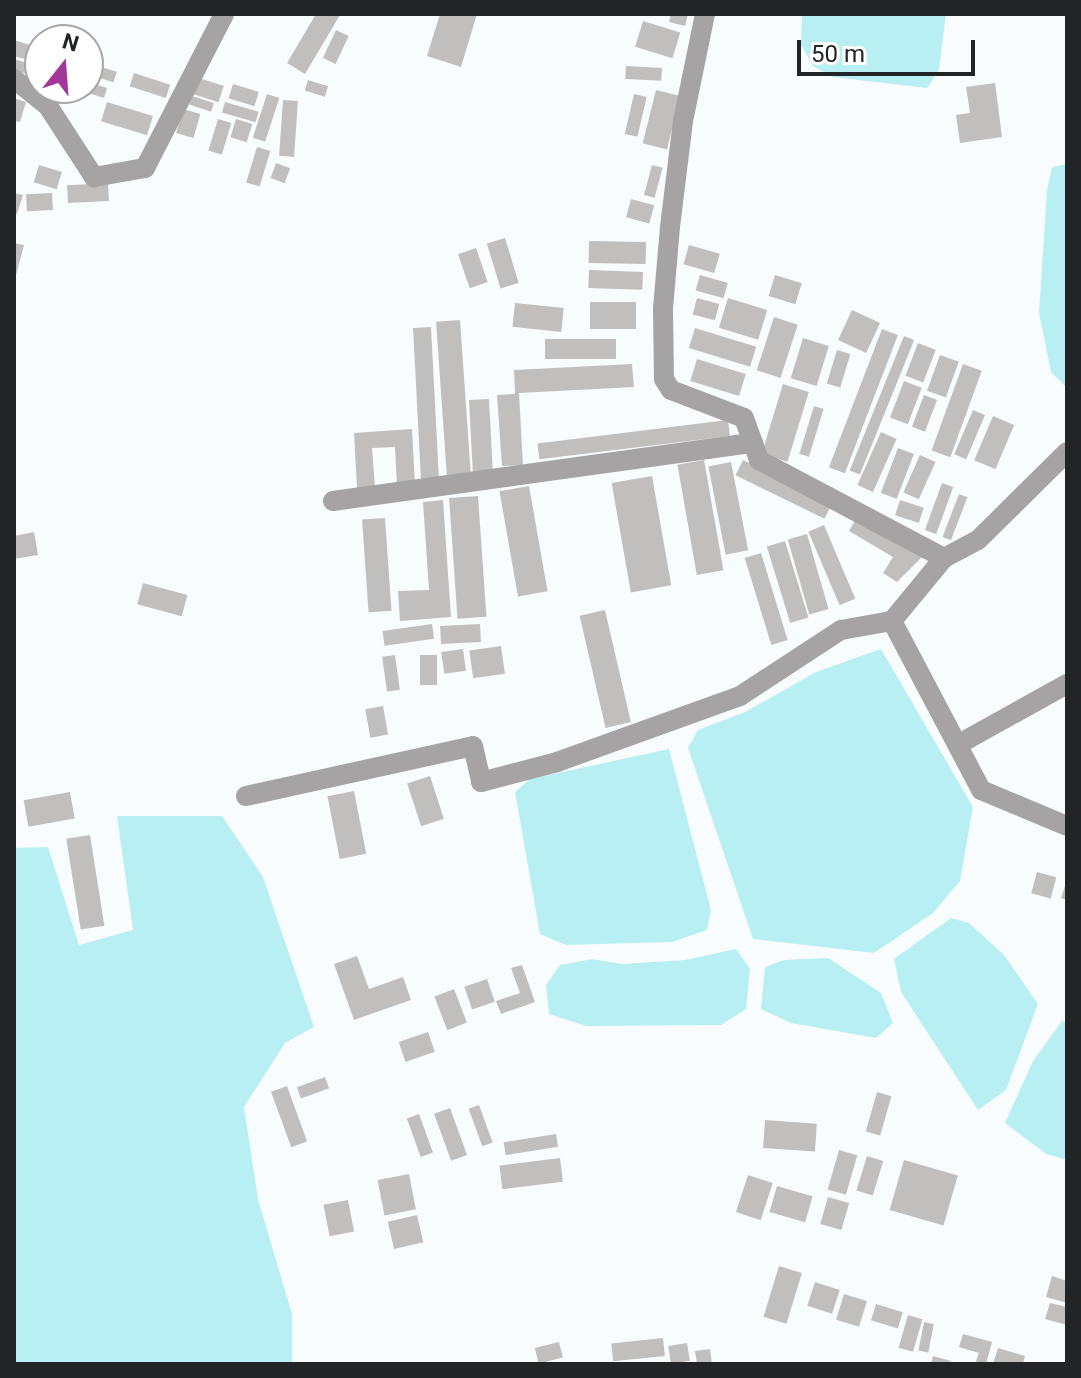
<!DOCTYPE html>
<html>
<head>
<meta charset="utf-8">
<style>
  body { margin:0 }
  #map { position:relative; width:1081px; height:1378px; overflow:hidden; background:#f9fcfe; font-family:Roboto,sans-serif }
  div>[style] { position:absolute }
  .water>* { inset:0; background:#b8eff3 }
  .building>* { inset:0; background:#c1bfbd; transform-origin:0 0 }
  .street>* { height:20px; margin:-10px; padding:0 10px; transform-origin:10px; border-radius:10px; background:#a5a3a3 }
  span { translate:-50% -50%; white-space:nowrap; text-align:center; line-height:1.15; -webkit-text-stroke:6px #fff; paint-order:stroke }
  .frame { position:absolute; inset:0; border:16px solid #232425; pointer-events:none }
  .north { position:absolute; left:24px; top:24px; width:80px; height:80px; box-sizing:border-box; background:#fff; border:2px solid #a7a7a8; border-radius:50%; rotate:17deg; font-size:22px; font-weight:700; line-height:32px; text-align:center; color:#232425 }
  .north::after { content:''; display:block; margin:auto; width:28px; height:36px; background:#a13799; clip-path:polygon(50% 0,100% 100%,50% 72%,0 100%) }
  .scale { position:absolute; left:797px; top:40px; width:178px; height:36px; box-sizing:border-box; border:4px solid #232425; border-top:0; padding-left:10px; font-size:24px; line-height:28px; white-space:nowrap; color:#232425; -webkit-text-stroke:6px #fff; paint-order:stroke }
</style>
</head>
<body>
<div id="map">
  <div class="water">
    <i style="clip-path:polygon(802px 14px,946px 14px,939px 70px,927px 88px,833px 77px,813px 66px,801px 45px)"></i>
    <i style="clip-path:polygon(1067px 164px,1067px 388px,1051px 372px,1039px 313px,1047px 190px,1052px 167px)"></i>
    <i style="clip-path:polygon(881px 649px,973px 807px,960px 881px,933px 913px,874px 953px,753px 939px,688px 748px,698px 730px,745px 712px,816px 672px)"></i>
    <i style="clip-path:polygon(669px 749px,711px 910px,707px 930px,672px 942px,566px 945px,540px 934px,515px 792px,530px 779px)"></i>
    <i style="clip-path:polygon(117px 816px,222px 816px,263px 877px,314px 1027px,285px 1043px,244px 1107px,258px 1199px,292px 1314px,292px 1364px,14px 1364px,14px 848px,48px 847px,79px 945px,133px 930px)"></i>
    <i style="clip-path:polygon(951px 918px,969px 923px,1004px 955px,1038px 1004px,1006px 1090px,978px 1110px,901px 992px,894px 959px)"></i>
    <i style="clip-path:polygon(736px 949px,750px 969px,746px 1009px,721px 1025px,586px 1026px,549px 1014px,546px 985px,560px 965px,592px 959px,622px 964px,685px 960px)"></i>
    <i style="clip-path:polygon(828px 958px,881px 993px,893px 1023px,876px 1038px,791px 1023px,761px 1009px,765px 967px,784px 960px)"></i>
    <i style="clip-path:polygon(1062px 1021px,1067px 1022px,1067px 1160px,1046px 1154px,1005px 1123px,1033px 1061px)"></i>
  </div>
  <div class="building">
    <i style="clip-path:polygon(316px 14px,340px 15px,305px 74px,287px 63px)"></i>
    <i style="clip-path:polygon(440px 14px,477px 14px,461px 67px,427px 56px)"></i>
    <i style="clip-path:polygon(671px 14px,688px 14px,685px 26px,669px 22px)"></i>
    <i style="left:643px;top:21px;width:39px;height:27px;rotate:17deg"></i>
    <i style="left:336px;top:30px;width:14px;height:31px;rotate:25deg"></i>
    <i style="clip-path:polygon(14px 40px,40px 48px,40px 63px,14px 56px)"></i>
    <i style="clip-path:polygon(14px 59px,40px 67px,40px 78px,14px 70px)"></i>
    <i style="left:88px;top:63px;width:30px;height:11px;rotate:17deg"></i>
    <i style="left:626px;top:66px;width:36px;height:13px;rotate:3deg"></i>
    <i style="left:134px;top:73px;width:38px;height:14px;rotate:18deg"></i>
    <i style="left:199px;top:78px;width:26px;height:17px;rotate:18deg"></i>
    <i style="left:308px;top:80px;width:21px;height:11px;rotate:17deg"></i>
    <i style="clip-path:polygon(88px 82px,107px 88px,104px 98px,75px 89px,88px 88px)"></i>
    <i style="clip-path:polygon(995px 83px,1002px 137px,960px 143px,956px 115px,970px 113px,966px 87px)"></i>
    <i style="left:233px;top:84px;width:27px;height:15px;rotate:17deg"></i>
    <i style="left:656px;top:90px;width:25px;height:55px;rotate:14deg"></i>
    <i style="left:267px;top:94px;width:13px;height:46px;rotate:18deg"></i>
    <i style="left:634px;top:94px;width:13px;height:41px;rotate:13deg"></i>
    <i style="left:192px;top:96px;width:23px;height:9px;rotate:18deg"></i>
    <i style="clip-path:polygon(14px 98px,26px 102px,20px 122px,14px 121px)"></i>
    <i style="left:283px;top:100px;width:15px;height:56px;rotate:4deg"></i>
    <i style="left:107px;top:102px;width:48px;height:20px;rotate:17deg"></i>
    <i style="left:225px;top:102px;width:35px;height:11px;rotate:16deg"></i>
    <i style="left:183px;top:109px;width:18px;height:25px;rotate:16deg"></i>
    <i style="left:218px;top:119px;width:14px;height:33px;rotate:17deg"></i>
    <i style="left:236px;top:119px;width:17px;height:19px;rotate:17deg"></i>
    <i style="left:257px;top:147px;width:14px;height:37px;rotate:17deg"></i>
    <i style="left:276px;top:163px;width:15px;height:16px;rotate:20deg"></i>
    <i style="left:39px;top:165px;width:24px;height:18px;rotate:17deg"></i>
    <i style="left:652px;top:165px;width:11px;height:31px;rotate:15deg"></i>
    <i style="left:108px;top:183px;width:18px;height:41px;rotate:87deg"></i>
    <i style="clip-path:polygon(14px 193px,23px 195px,17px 214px,14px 213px)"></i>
    <i style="left:52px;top:193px;width:17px;height:26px;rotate:87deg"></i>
    <i style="left:631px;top:199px;width:24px;height:19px;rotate:15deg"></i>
    <i style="left:505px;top:238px;width:47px;height:19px;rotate:73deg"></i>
    <i style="left:589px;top:241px;width:57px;height:22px;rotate:1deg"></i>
    <i style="clip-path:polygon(14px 243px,24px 245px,15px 279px,14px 279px)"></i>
    <i style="left:689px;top:245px;width:32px;height:20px;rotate:16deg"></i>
    <i style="left:476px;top:248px;width:36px;height:19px;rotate:71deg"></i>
    <i style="left:589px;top:270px;width:54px;height:18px;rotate:2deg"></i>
    <i style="left:700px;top:275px;width:29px;height:16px;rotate:16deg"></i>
    <i style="left:775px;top:275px;width:28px;height:22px;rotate:17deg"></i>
    <i style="left:697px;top:298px;width:23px;height:17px;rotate:15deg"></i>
    <i style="left:728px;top:298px;width:41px;height:31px;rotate:17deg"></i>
    <i style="left:590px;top:302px;width:46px;height:27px"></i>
    <i style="left:515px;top:303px;width:49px;height:24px;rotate:6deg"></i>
    <i style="left:852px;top:310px;width:31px;height:33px;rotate:25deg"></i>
    <i style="left:774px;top:317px;width:25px;height:56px;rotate:18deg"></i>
    <i style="left:460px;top:320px;width:155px;height:24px;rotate:86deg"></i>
    <i style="left:431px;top:327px;width:152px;height:18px;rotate:87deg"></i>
    <i style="left:695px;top:328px;width:64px;height:21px;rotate:17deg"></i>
    <i style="left:882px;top:329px;width:17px;height:148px;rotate:21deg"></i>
    <i style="left:904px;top:336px;width:11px;height:145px;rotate:22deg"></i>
    <i style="left:803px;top:338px;width:27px;height:42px;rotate:17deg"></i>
    <i style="left:545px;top:339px;width:71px;height:20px"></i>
    <i style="left:918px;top:343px;width:19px;height:35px;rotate:21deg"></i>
    <i style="left:837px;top:350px;width:14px;height:35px;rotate:17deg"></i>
    <i style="left:940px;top:355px;width:20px;height:38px;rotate:20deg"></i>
    <i style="left:697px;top:359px;width:51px;height:23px;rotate:17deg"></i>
    <i style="clip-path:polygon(632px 364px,634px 387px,519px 393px,523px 465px,502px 466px,497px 395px,515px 394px,514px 370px)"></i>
    <i style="left:963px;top:364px;width:20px;height:92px;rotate:20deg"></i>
    <i style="left:904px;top:381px;width:19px;height:39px;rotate:21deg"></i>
    <i style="left:783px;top:384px;width:27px;height:73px;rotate:17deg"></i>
    <i style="left:924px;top:395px;width:14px;height:34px;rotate:21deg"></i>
    <i style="left:489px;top:399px;width:73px;height:20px;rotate:87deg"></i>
    <i style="left:814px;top:406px;width:10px;height:50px;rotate:17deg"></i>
    <i style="left:973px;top:410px;width:13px;height:48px;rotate:23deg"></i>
    <i style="left:993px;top:416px;width:23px;height:48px;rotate:23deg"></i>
    <i style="left:728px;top:420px;width:16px;height:192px;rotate:83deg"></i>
    <i style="clip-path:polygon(412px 429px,415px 485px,397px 486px,395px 447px,372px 448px,375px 487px,357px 488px,354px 433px)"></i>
    <i style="left:881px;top:432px;width:17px;height:58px;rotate:24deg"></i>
    <i style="left:898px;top:448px;width:17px;height:48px;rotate:21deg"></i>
    <i style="left:920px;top:455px;width:17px;height:41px;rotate:24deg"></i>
    <i style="left:704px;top:460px;width:112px;height:27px;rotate:80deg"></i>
    <i style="left:743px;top:460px;width:99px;height:17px;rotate:26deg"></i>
    <i style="left:731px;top:462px;width:90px;height:23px;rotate:79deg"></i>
    <i style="left:652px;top:476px;width:111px;height:41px;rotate:80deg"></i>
    <i style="left:942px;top:483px;width:12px;height:50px;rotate:20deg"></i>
    <i style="left:529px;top:486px;width:107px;height:30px;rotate:80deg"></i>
    <i style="left:959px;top:494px;width:9px;height:46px;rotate:21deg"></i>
    <i style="left:478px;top:496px;width:121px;height:29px;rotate:86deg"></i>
    <i style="clip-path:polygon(443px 500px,451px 617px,400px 621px,398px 591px,429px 590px,423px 502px)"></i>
    <i style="left:900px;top:500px;width:25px;height:16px;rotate:18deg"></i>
    <i style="clip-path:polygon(857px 517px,923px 556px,897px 582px,883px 573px,893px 557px,849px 531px)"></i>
    <i style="left:385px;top:518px;width:93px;height:23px;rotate:86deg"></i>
    <i style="left:824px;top:525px;width:80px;height:17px;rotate:67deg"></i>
    <i style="clip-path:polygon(34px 532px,38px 555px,14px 559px,14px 536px)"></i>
    <i style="left:807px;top:534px;width:78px;height:20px;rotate:74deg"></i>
    <i style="left:785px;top:541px;width:80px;height:19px;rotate:73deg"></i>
    <i style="left:761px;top:553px;width:91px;height:17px;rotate:73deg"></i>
    <i style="left:143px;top:583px;width:46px;height:22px;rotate:15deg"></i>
    <i style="left:605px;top:610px;width:115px;height:26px;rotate:77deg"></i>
    <i style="left:432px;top:624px;width:15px;height:50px;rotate:82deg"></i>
    <i style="left:480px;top:624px;width:18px;height:40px;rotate:87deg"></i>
    <i style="left:501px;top:646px;width:28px;height:32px;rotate:82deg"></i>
    <i style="left:463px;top:649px;width:22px;height:22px;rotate:82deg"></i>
    <i style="left:395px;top:655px;width:35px;height:13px;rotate:82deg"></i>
    <i style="left:420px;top:655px;width:17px;height:30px"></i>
    <i style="left:383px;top:706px;width:29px;height:18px;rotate:80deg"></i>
    <i style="left:430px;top:776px;width:45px;height:24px;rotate:72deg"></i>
    <i style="left:354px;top:791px;width:64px;height:27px;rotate:79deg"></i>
    <i style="left:70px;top:792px;width:27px;height:47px;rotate:80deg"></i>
    <i style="left:90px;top:835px;width:92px;height:24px;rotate:81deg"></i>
    <i style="left:1037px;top:872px;width:20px;height:22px;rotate:15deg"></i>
    <i style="clip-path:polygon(1067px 880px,1067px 900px,1061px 898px)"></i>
    <i style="clip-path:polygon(357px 956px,369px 989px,403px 977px,411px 1000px,354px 1020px,334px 964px)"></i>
    <i style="clip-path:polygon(522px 965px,535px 1002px,501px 1014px,496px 1001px,520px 993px,511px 968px)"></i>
    <i style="left:487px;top:979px;width:24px;height:24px;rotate:71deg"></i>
    <i style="left:454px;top:989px;width:36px;height:21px;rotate:69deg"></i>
    <i style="left:428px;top:1032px;width:21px;height:31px;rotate:71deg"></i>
    <i style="left:325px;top:1077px;width:12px;height:30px;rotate:70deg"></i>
    <i style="left:287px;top:1086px;width:59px;height:17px;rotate:70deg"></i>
    <i style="left:877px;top:1092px;width:15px;height:41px;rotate:16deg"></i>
    <i style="left:479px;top:1105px;width:40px;height:11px;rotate:70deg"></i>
    <i style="left:450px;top:1108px;width:50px;height:17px;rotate:70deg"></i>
    <i style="left:419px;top:1114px;width:41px;height:13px;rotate:70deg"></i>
    <i style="left:765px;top:1120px;width:52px;height:28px;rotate:4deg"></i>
    <i style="left:556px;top:1134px;width:13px;height:53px;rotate:81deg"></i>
    <i style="left:839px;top:1150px;width:19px;height:41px;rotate:16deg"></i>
    <i style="left:867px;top:1156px;width:17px;height:36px;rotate:17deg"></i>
    <i style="left:560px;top:1158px;width:24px;height:61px;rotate:83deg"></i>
    <i style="left:904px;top:1160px;width:56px;height:52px;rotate:16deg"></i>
    <i style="left:409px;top:1174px;width:36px;height:32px;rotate:79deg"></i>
    <i style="left:748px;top:1175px;width:26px;height:39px;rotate:18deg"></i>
    <i style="left:777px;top:1186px;width:37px;height:27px;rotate:16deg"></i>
    <i style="left:828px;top:1197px;width:22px;height:28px;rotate:16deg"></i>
    <i style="left:348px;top:1200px;width:32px;height:25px;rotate:79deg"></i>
    <i style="left:417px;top:1215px;width:28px;height:30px;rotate:77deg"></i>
    <i style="left:779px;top:1266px;width:24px;height:53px;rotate:17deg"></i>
    <i style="clip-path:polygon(1052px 1276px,1067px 1281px,1067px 1303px,1046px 1297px)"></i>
    <i style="left:815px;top:1282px;width:26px;height:25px;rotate:18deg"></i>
    <i style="left:844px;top:1294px;width:24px;height:27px;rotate:17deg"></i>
    <i style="clip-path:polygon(1050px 1303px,1067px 1307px,1067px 1325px,1045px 1319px)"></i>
    <i style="left:876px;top:1304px;width:28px;height:17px;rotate:17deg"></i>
    <i style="left:908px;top:1315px;width:15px;height:34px;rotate:16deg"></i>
    <i style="left:924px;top:1322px;width:10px;height:29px;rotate:11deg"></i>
    <i style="clip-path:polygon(963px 1334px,992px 1342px,986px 1364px,975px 1364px,979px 1353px,959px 1347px)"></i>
    <i style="left:663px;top:1338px;width:18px;height:52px;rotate:84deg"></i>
    <i style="left:559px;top:1342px;width:16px;height:25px;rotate:76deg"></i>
    <i style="left:687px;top:1343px;width:18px;height:19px;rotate:81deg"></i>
    <i style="clip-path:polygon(998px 1348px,1025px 1356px,1023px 1364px,993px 1364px)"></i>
    <i style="clip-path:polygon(710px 1349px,712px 1364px,697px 1364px,695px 1351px)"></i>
    <i style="clip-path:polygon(933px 1356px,951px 1361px,950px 1364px,931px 1364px)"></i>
  </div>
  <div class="street">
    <i style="left:705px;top:14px;width:109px;rotate:101.6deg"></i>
    <i style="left:683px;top:121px;width:107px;rotate:97deg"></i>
    <i style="left:670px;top:227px;width:82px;rotate:94.9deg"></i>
    <i style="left:663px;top:309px;width:70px;rotate:89.2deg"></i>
    <i style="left:664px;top:379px;width:13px;rotate:58deg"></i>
    <i style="left:671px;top:390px;width:78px;rotate:21deg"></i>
    <i style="left:744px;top:418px;width:45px;rotate:70.3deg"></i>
    <i style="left:759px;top:460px;width:209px;rotate:27.9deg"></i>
    <i style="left:14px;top:79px;width:43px;rotate:38.5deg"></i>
    <i style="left:48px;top:106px;width:85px;rotate:57.1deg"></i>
    <i style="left:94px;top:177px;width:52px;rotate:-10deg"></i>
    <i style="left:145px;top:168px;width:173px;rotate:-62.8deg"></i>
    <i style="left:333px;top:501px;width:424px;rotate:-7.9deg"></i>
    <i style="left:892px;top:621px;width:191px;rotate:62.2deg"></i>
    <i style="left:981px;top:790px;width:93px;rotate:22.7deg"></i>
    <i style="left:959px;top:744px;width:124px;rotate:-29.1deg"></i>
    <i style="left:246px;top:796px;width:232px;rotate:-12.4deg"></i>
    <i style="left:473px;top:746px;width:37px;rotate:77deg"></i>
    <i style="left:481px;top:782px;width:79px;rotate:-14.7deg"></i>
    <i style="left:557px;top:762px;width:195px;rotate:-19.8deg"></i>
    <i style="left:740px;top:696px;width:121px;rotate:-33.2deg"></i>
    <i style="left:841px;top:630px;width:52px;rotate:-10deg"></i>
    <i style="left:892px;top:621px;width:82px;rotate:-50.5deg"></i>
    <i style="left:944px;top:558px;width:38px;rotate:-28deg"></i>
    <i style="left:978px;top:540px;width:125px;rotate:-44.7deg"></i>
  </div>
  <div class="frame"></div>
  <div class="north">N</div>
  <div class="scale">50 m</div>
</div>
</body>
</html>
